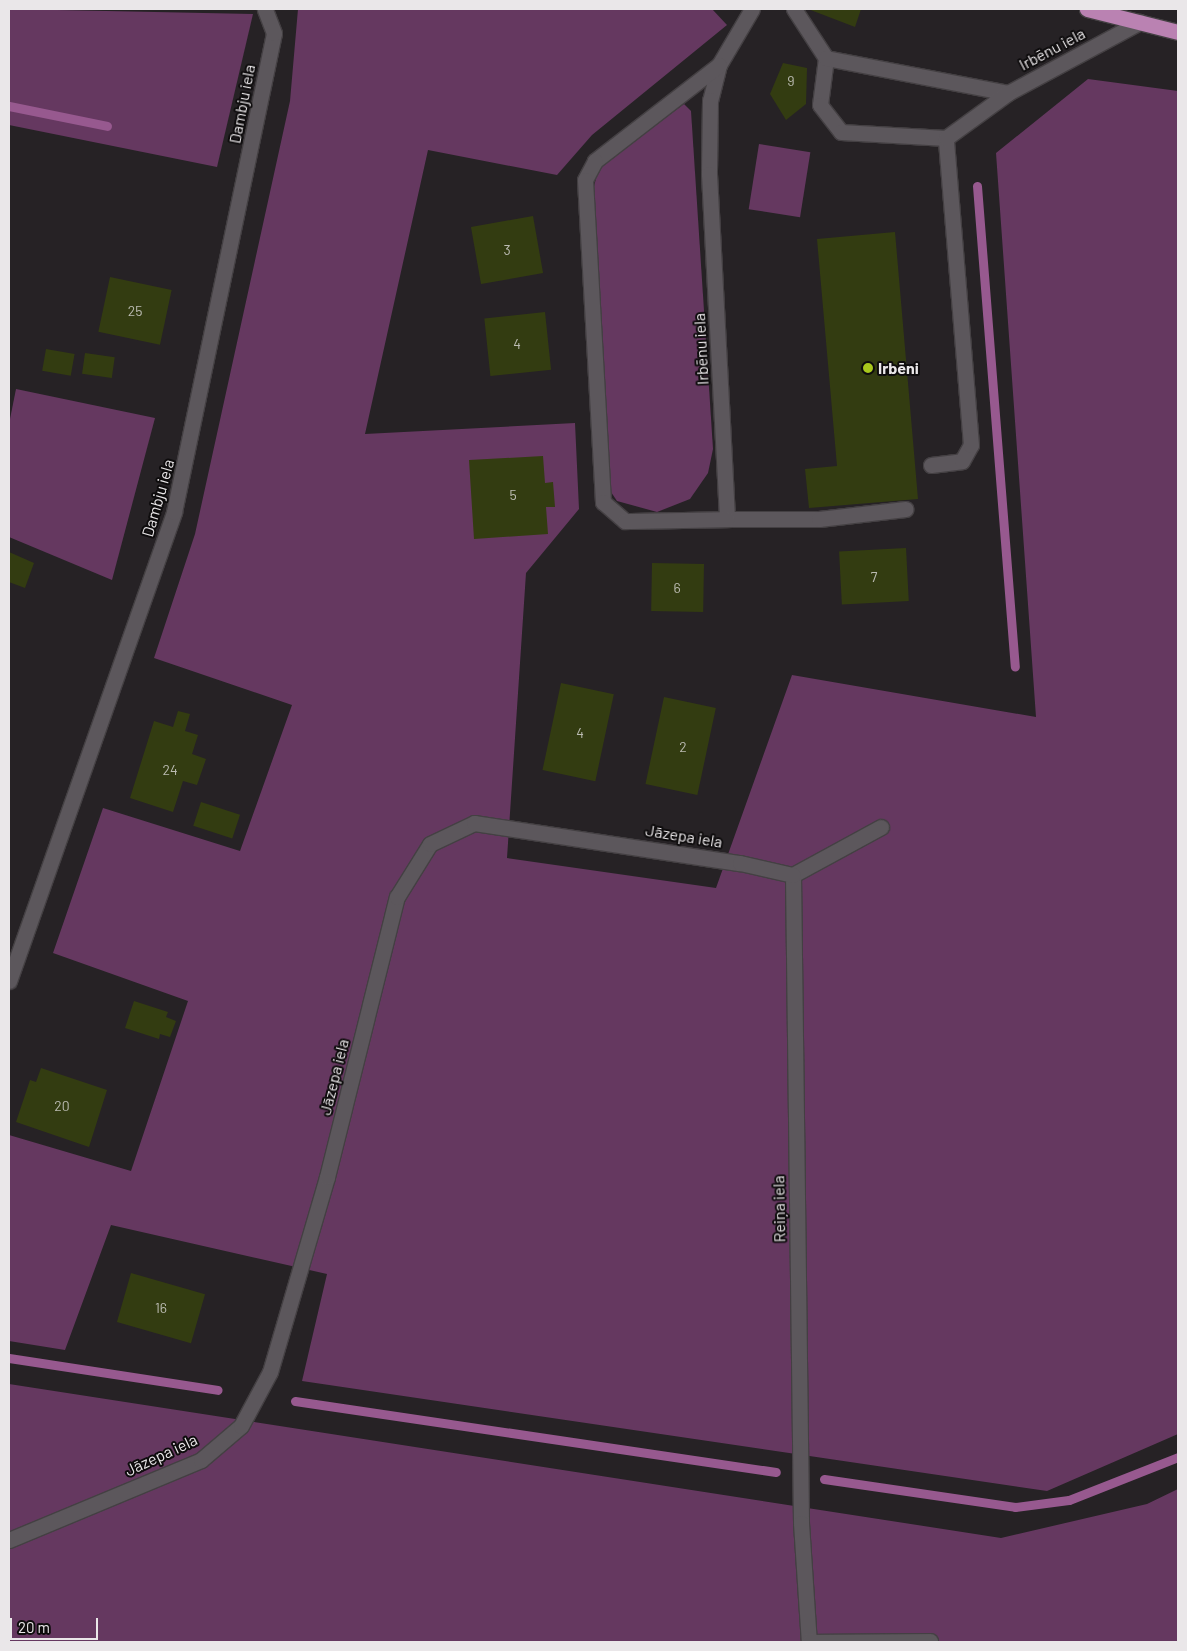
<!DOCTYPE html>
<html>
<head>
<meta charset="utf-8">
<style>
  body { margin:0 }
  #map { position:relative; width:1187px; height:1651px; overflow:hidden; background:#262225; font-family:Barlow,sans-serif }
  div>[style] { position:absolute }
  .green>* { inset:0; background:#653860; transform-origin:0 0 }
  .stream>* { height:9px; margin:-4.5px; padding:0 4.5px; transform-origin:4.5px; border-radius:4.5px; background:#97598f }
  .building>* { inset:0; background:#333c11; transform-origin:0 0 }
  .roads { filter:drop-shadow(1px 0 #444043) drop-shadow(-1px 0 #444043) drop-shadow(0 1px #444043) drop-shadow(0 -1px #444043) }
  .lane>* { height:15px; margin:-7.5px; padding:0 7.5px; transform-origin:7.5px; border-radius:7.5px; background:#5c575c }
  .street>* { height:15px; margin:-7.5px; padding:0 7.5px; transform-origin:7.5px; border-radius:7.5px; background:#5c575c }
  .highway>* { height:15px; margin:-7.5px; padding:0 7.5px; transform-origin:7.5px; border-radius:7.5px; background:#ba82b2 }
  .dots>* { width:14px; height:14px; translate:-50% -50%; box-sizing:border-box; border:2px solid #0e0c0d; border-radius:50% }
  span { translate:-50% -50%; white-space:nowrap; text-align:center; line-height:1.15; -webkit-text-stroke:4px #0e0c0d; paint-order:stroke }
  .number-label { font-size:14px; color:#bcbcb3 }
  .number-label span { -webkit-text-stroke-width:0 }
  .street-label { font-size:16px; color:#eae7e9 }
  .poi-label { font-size:16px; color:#eae7e9; font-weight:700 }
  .left { translate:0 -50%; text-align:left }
  .frame { position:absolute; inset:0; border:10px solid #eae7e9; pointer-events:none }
  .scale { position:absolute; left:10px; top:1618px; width:88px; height:22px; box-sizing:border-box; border:2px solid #eae7e9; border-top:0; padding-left:6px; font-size:15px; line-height:18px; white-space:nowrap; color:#eae7e9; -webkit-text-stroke:4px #0e0c0d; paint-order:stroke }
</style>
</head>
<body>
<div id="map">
  <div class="green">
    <i style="clip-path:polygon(9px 9px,253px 14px,217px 167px,9px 125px)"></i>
    <i style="clip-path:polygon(298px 9px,712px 9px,727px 25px,592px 135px,557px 175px,428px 150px,365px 434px,575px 423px,579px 509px,526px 573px,507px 858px,716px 888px,792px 675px,1036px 717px,996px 153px,1088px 79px,1178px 91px,1178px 1434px,1047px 1491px,302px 1381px,327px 1274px,111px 1225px,65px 1350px,9px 1341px,9px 1135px,131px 1171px,188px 1001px,53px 953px,103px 808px,240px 851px,292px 705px,154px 658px,195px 534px,290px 101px)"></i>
    <i style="clip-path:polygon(684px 104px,691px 111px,713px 449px,708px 473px,690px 499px,657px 512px,617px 501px,611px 492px,590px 202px,599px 167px)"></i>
    <i style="left:759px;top:144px;width:52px;height:66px;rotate:9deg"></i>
    <i style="clip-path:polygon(16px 389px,155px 418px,112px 580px,9px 537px,9px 424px)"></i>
    <i style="clip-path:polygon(9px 1384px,1001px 1538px,1147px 1504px,1178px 1489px,1178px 1642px,9px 1642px)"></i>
  </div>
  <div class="stream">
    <i style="left:9px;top:106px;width:100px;rotate:11.5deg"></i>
    <i style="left:977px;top:186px;width:482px;rotate:85.5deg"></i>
    <i style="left:9px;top:1358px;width:211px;rotate:8.7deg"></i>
    <i style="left:295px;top:1401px;width:486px;rotate:8.4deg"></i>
    <i style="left:824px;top:1479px;width:193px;rotate:8.3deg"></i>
    <i style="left:1015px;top:1507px;width:54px;rotate:-7.4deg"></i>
    <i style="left:1069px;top:1500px;width:117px;rotate:-21.5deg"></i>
  </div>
  <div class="building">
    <i style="clip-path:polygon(808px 9px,861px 9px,855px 27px)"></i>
    <i style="clip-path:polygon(783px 63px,807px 68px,806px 104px,786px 120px,770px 94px)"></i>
    <i style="left:533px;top:216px;width:58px;height:63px;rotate:80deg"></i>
    <i style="clip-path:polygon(895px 232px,918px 499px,809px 508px,805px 469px,837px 466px,817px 239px)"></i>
    <i style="left:110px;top:277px;width:63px;height:56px;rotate:12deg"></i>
    <i style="left:545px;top:312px;width:58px;height:61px;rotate:84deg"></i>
    <i style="left:46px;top:349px;width:29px;height:22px;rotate:10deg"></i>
    <i style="left:85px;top:353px;width:30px;height:21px;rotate:8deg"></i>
    <i style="clip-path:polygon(543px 456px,545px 483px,553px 482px,555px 507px,546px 507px,548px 534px,474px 539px,469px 460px)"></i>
    <i style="left:906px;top:548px;width:53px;height:67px;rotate:87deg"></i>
    <i style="clip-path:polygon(9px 552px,34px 563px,25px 588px,9px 582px)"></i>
    <i style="left:652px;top:563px;width:52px;height:48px;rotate:1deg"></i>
    <i style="left:561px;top:683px;width:54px;height:89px;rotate:12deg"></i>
    <i style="left:664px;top:697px;width:53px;height:89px;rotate:12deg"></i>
    <i style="clip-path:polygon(178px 711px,190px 714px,185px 731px,198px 735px,192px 754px,206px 759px,197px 785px,183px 781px,173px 812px,130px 798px,154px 721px,173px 727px)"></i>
    <i style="left:201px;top:802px;width:41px;height:25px;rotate:18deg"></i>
    <i style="clip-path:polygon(134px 1001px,168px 1012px,166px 1017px,176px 1021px,170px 1037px,160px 1034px,159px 1039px,125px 1028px)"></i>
    <i style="clip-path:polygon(41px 1068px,107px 1090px,89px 1147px,16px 1122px,30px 1080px,36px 1082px)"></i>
    <i style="left:131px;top:1273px;width:77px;height:51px;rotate:16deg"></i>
  </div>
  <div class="roads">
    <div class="lane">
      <i style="left:826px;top:58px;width:47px;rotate:97.3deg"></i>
      <i style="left:820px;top:105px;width:34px;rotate:52deg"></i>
      <i style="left:841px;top:132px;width:105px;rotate:3.3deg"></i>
    </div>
    <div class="street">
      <i style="left:752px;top:9px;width:65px;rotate:120.5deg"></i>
      <i style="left:719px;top:65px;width:36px;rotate:104deg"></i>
      <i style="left:710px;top:100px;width:74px;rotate:90.8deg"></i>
      <i style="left:709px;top:174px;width:345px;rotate:87deg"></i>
      <i style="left:727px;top:519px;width:92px"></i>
      <i style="left:819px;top:519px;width:87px;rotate:-6.6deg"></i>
      <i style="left:794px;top:9px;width:59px;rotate:56.9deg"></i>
      <i style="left:826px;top:58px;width:185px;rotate:10.9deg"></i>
      <i style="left:1008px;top:93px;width:150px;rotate:-28.3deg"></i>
      <i style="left:719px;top:65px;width:157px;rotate:142.3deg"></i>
      <i style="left:595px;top:161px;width:21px;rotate:118deg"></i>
      <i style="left:585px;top:180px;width:323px;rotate:86.8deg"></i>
      <i style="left:603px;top:502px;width:29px;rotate:41deg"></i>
      <i style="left:625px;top:521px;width:102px;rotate:-1.1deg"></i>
      <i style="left:931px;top:465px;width:31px;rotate:-7deg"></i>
      <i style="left:962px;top:461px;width:18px;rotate:-61deg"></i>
      <i style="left:971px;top:445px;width:308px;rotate:-94.7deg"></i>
      <i style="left:946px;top:138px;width:77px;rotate:-36deg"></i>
      <i style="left:881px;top:827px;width:100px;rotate:151.4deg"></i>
      <i style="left:793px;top:875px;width:648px;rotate:89.29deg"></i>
      <i style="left:801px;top:1523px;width:119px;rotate:86.2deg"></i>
      <i style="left:809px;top:1642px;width:121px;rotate:-0.5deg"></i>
      <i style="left:9px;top:981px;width:497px;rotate:-70.6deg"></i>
      <i style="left:174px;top:512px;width:489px;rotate:-78.2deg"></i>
      <i style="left:274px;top:33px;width:26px;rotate:-111deg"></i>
      <i style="left:9px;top:1540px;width:208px;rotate:-22.6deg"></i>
      <i style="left:201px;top:1460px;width:52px;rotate:-40.4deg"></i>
      <i style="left:241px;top:1426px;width:61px;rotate:-61.8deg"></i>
      <i style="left:270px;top:1372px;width:203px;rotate:-73.7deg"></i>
      <i style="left:327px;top:1177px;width:289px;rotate:-76deg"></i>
      <i style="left:397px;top:897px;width:62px;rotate:-58.1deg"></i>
      <i style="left:430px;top:844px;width:49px;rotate:-25.5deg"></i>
      <i style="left:474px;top:823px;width:269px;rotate:8.6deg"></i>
      <i style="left:740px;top:863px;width:54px;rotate:12.8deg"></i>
    </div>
    <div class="highway">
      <i style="left:1087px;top:9px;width:94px;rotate:14.2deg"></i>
    </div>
  </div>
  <div class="dots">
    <i style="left:868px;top:368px;background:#a8c71c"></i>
  </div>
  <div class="number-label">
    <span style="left:791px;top:81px">9</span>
    <span style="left:507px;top:250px">3</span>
    <span style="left:135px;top:311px">25</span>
    <span style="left:517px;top:344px">4</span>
    <span style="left:513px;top:495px">5</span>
    <span style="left:874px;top:577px">7</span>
    <span style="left:677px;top:588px">6</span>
    <span style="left:580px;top:733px">4</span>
    <span style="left:683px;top:747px">2</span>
    <span style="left:170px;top:770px">24</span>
    <span style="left:62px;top:1106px">20</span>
    <span style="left:161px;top:1308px">16</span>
  </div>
  <div class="street-label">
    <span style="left:1052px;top:49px;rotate:-28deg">Irbēnu iela</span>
    <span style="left:242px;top:104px;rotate:-79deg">Dambju iela</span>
    <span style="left:701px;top:349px;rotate:-93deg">Irbēnu iela</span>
    <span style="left:158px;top:498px;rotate:-74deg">Dambju iela</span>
    <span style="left:684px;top:836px;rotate:9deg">Jāzepa iela</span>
    <span style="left:334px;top:1077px;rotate:-76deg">Jāzepa iela</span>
    <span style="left:779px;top:1209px;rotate:-91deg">Reiņa iela</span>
    <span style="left:161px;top:1455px;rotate:-25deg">Jāzepa iela</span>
  </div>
  <div class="poi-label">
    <span class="left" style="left:878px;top:368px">Irbēni</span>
  </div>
  <div class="frame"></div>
  <div class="scale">20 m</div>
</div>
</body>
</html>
